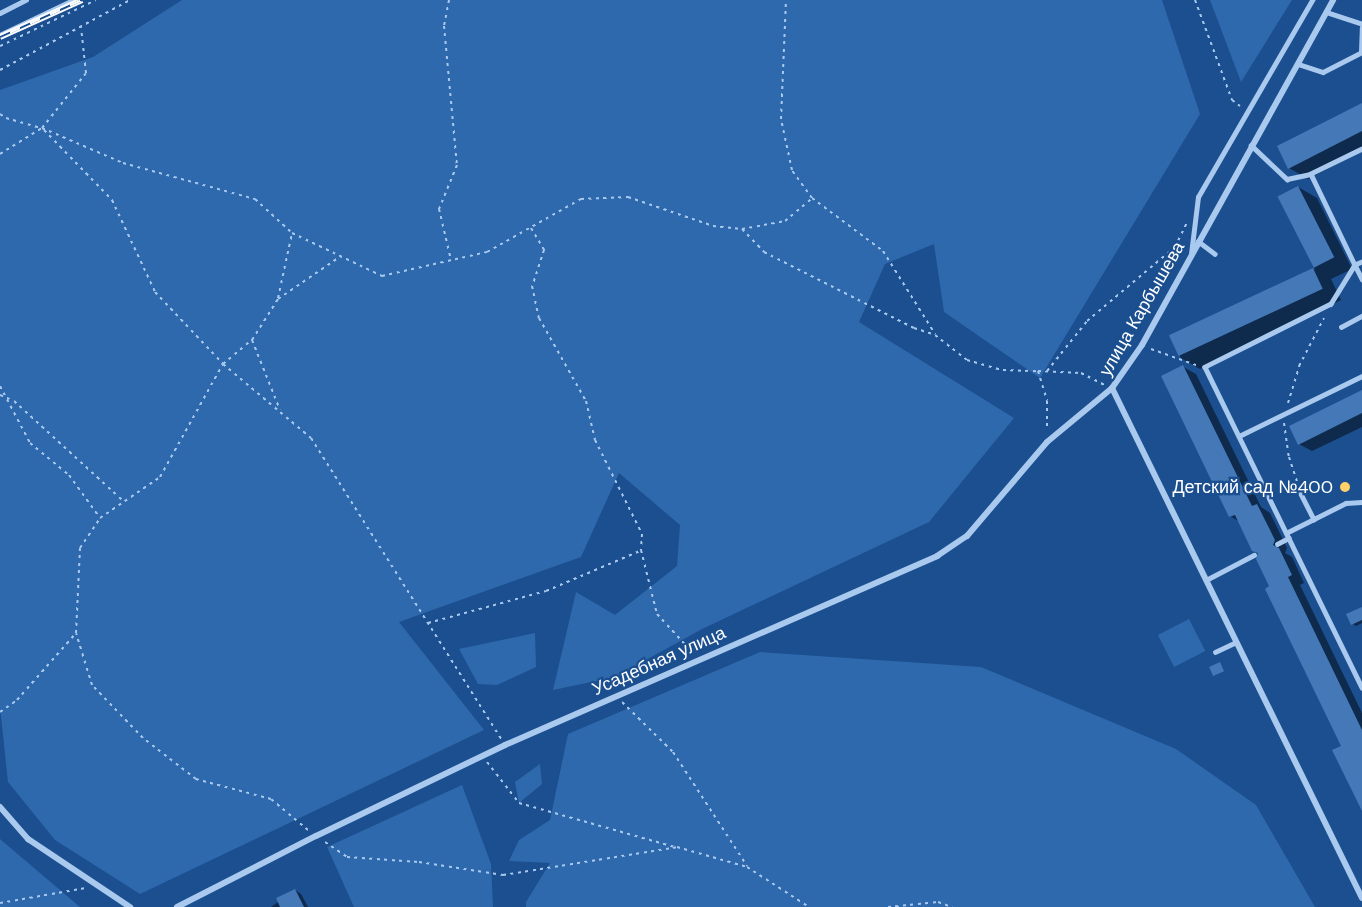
<!DOCTYPE html>
<html>
<head>
<meta charset="utf-8">
<style>
  body { margin:0 }
  #map { position:relative; width:1362px; height:907px; overflow:hidden; background:#1b4f8f; font-family:"DM Sans",sans-serif }
  div>[style] { position:absolute }
  .green>* { inset:0; background:#2e69ad; transform-origin:0 0 }
  .shadow>* { inset:0; background:#0007 }
  .building>* { inset:0; background:#4478b7; transform-origin:0 0 }
  .path>* { height:2px; margin-top:-1px; transform-origin:0; background:repeating-linear-gradient(90deg,#a9c9ee 0 3px,transparent 0 7.5px) }
  .lane>* { height:4.5px; margin:-2.25px; padding:0 2.25px; transform-origin:2.25px; border-radius:2.25px; background:#a9c9ee }
  .street>* { height:6px; margin:-3px; padding:0 3px; transform-origin:3px; border-radius:3px; background:#a9c9ee }
  .rail>* { height:6px; margin-top:-3px; transform-origin:0; background:repeating-linear-gradient(90deg,#1b4f8f 0 11px,#fff 0 22px); box-sizing:border-box; border-block:2px solid #fff }
  .dots>* { width:16px; height:16px; translate:-50% -50%; box-sizing:border-box; border:3px solid #1b4f8f; border-radius:50% }
  span { translate:-50% -50%; white-space:nowrap; text-align:center; line-height:1.15; -webkit-text-stroke:4.5px #1b4f8f; paint-order:stroke }
  .street-label { font-size:18px; color:#fff }
  .poi-label { font-size:18px; color:#fff }
  .right { translate:-100% -50%; text-align:right }
</style>
</head>
<body>
<div id="map">
  <div class="green">
    <i style="clip-path:polygon(182px 0,1162px 0,1200px 114px,1040px 378px,944px 312px,934px 244px,885px 264px,859px 322px,1014px 418px,929px 522px,702px 629px,615px 677px,553px 690px,576px 592px,615px 615px,677px 566px,680px 525px,619px 473px,581px 557px,399px 622px,484px 730px,140px 894px,55px 840px,8px 782px,0 707px,0 90px,93px 57px)"></i>
    <i style="clip-path:polygon(1210px 0,1292px 0,1241px 82px)"></i>
    <i style="left:1189px;top:619px;width:36px;height:35px;rotate:63deg"></i>
    <i style="clip-path:polygon(535px 633px,536px 667px,497px 685px,478px 684px,459px 649px)"></i>
    <i style="clip-path:polygon(760px 652px,981px 667px,1176px 749px,1256px 805px,1315px 907px,526px 907px,526px 902px,550px 863px,509px 861px,519px 840px,550px 820px,568px 734px)"></i>
    <i style="clip-path:polygon(540px 764px,542px 784px,519px 803px,515px 782px)"></i>
    <i style="clip-path:polygon(462px 785px,491px 864px,493px 907px,354px 907px,327px 847px)"></i>
    <i style="clip-path:polygon(0 839px,80px 907px,0 907px)"></i>
  </div>
  <div class="shadow">
    <i style="clip-path:polygon(1362px 105px,1362px 151px,1308px 179px,1289px 168px)"></i>
    <i style="clip-path:polygon(1298px 187px,1317px 198px,1352px 269px,1331px 279px,1341px 300px,1200px 369px,1181px 358px,1172px 339px,1315px 269px,1279px 197px)"></i>
    <i style="clip-path:polygon(1183px 367px,1196px 374px,1261px 507px,1270px 513px,1287px 548px,1285px 553px,1292px 557px,1304px 583px,1300px 585px,1362px 713px,1362px 808px,1343px 747px,1271px 587px,1260px 554px,1240px 522px,1230px 516px)"></i>
    <i style="clip-path:polygon(1362px 392px,1362px 427px,1312px 451px,1299px 444px)"></i>
    <i style="clip-path:polygon(1362px 609px,1362px 623px,1356px 626px,1353px 624px)"></i>
    <i style="clip-path:polygon(295px 890px,301px 894px,308px 907px,271px 907px)"></i>
  </div>
  <div class="building">
    <i style="clip-path:polygon(1362px 103px,1362px 131px,1288px 169px,1277px 146px)"></i>
    <i style="left:1298px;top:186px;width:80px;height:23px;rotate:63deg"></i>
    <i style="left:1313px;top:268px;width:23px;height:159px;rotate:65deg"></i>
    <i style="clip-path:polygon(1183px 365px,1252px 506px,1257px 504px,1275px 540px,1273px 545px,1279px 548px,1292px 575px,1288px 577px,1362px 730px,1362px 811px,1332px 750px,1341px 746px,1265px 589px,1269px 586px,1256px 559px,1258px 553px,1252px 551px,1235px 515px,1229px 517px,1161px 376px)"></i>
    <i style="clip-path:polygon(1362px 390px,1362px 413px,1298px 445px,1289px 426px)"></i>
    <i style="clip-path:polygon(1362px 607px,1362px 620px,1351px 625px,1346px 614px)"></i>
    <i style="left:1220px;top:662px;width:10px;height:12px;rotate:66deg"></i>
    <i style="clip-path:polygon(295px 889px,304px 907px,280px 907px,276px 898px)"></i>
  </div>
  <div class="path">
    <i style="left:449px;top:0;width:26px;rotate:101deg"></i>
    <i style="left:444px;top:26px;width:140px;rotate:84.7deg"></i>
    <i style="left:457px;top:165px;width:48px;rotate:112.2deg"></i>
    <i style="left:439px;top:209px;width:52px;rotate:76.8deg"></i>
    <i style="left:1195px;top:0;width:107px;rotate:69.7deg"></i>
    <i style="left:1232px;top:100px;width:10px;rotate:37deg"></i>
    <i style="left:0;top:46px;width:106px;rotate:-25.6deg"></i>
    <i style="left:0;top:70px;width:148px;rotate:-28.3deg"></i>
    <i style="left:0;top:114px;width:7px;rotate:34deg"></i>
    <i style="left:6px;top:118px;width:37px;rotate:16deg"></i>
    <i style="left:42px;top:128px;width:88px;rotate:23.4deg"></i>
    <i style="left:123px;top:163px;width:137px;rotate:15.3deg"></i>
    <i style="left:255px;top:199px;width:50px;rotate:42.6deg"></i>
    <i style="left:292px;top:233px;width:100px;rotate:25.5deg"></i>
    <i style="left:382px;top:276px;width:108px;rotate:-12.9deg"></i>
    <i style="left:487px;top:252px;width:108px;rotate:-29.4deg"></i>
    <i style="left:581px;top:199px;width:47px;rotate:-2.4deg"></i>
    <i style="left:628px;top:197px;width:90px;rotate:18.8deg"></i>
    <i style="left:713px;top:226px;width:29px;rotate:6deg"></i>
    <i style="left:742px;top:229px;width:32px;rotate:46deg"></i>
    <i style="left:764px;top:252px;width:168px;rotate:26.9deg"></i>
    <i style="left:914px;top:328px;width:22px;rotate:18deg"></i>
    <i style="left:935px;top:335px;width:41px;rotate:38deg"></i>
    <i style="left:967px;top:360px;width:37px;rotate:16deg"></i>
    <i style="left:1003px;top:370px;width:35px;rotate:2deg"></i>
    <i style="left:1038px;top:371px;width:31px;rotate:73deg"></i>
    <i style="left:1047px;top:401px;width:30px;rotate:90deg"></i>
    <i style="left:44px;top:130px;width:98px;rotate:45.8deg"></i>
    <i style="left:112px;top:200px;width:102px;rotate:64.9deg"></i>
    <i style="left:155px;top:292px;width:99px;rotate:46.6deg"></i>
    <i style="left:223px;top:364px;width:115px;rotate:40.1deg"></i>
    <i style="left:311px;top:438px;width:356px;rotate:57.7deg"></i>
    <i style="left:0;top:154px;width:49px;rotate:-31.8deg"></i>
    <i style="left:42px;top:128px;width:70px;rotate:-51.3deg"></i>
    <i style="left:86px;top:73px;width:46px;rotate:-96.2deg"></i>
    <i style="left:812px;top:198px;width:89px;rotate:36.7deg"></i>
    <i style="left:883px;top:251px;width:98px;rotate:57.9deg"></i>
    <i style="left:531px;top:228px;width:26px;rotate:59deg"></i>
    <i style="left:544px;top:250px;width:38px;rotate:108deg"></i>
    <i style="left:532px;top:286px;width:33px;rotate:78deg"></i>
    <i style="left:539px;top:318px;width:95px;rotate:60.5deg"></i>
    <i style="left:586px;top:401px;width:40px;rotate:77deg"></i>
    <i style="left:595px;top:440px;width:105px;rotate:63.4deg"></i>
    <i style="left:642px;top:534px;width:16px;rotate:94deg"></i>
    <i style="left:641px;top:550px;width:66px;rotate:76deg"></i>
    <i style="left:657px;top:614px;width:53px;rotate:47.3deg"></i>
    <i style="left:742px;top:229px;width:44px;rotate:-10.5deg"></i>
    <i style="left:785px;top:221px;width:35px;rotate:-40deg"></i>
    <i style="left:812px;top:198px;width:34px;rotate:-126deg"></i>
    <i style="left:792px;top:170px;width:52px;rotate:-102.2deg"></i>
    <i style="left:781px;top:119px;width:119px;rotate:-87.6deg"></i>
    <i style="left:278px;top:298px;width:66px;rotate:-77.8deg"></i>
    <i style="left:252px;top:340px;width:75px;rotate:68.2deg"></i>
    <i style="left:1151px;top:349px;width:48px;rotate:19.6deg"></i>
    <i style="left:1038px;top:371px;width:43px;rotate:2.7deg"></i>
    <i style="left:1081px;top:373px;width:27px;rotate:27deg"></i>
    <i style="left:1047px;top:371px;width:64px;rotate:-51.3deg"></i>
    <i style="left:1087px;top:321px;width:115px;rotate:-40.1deg"></i>
    <i style="left:1175px;top:247px;width:28px;rotate:-64deg"></i>
    <i style="left:0;top:386px;width:64px;rotate:62.2deg"></i>
    <i style="left:30px;top:443px;width:50px;rotate:39.4deg"></i>
    <i style="left:69px;top:475px;width:53px;rotate:54.2deg"></i>
    <i style="left:0;top:395px;width:15px;rotate:23deg"></i>
    <i style="left:14px;top:401px;width:147px;rotate:42.5deg"></i>
    <i style="left:1288px;top:403px;width:39px;rotate:-73deg"></i>
    <i style="left:1299px;top:366px;width:54px;rotate:-62.5deg"></i>
    <i style="left:1284px;top:423px;width:34px;rotate:82deg"></i>
    <i style="left:1289px;top:457px;width:26px;rotate:72deg"></i>
    <i style="left:428px;top:623px;width:122px;rotate:-15.2deg"></i>
    <i style="left:546px;top:591px;width:102px;rotate:-23.1deg"></i>
    <i style="left:622px;top:702px;width:71px;rotate:44.4deg"></i>
    <i style="left:673px;top:752px;width:136px;rotate:57deg"></i>
    <i style="left:0;top:712px;width:21px;rotate:-35deg"></i>
    <i style="left:17px;top:700px;width:89px;rotate:-48.6deg"></i>
    <i style="left:487px;top:762px;width:52px;rotate:52deg"></i>
    <i style="left:519px;top:803px;width:161px;rotate:15.8deg"></i>
    <i style="left:308px;top:830px;width:48px;rotate:-140deg"></i>
    <i style="left:271px;top:799px;width:78px;rotate:-165.1deg"></i>
    <i style="left:196px;top:779px;width:67px;rotate:-142.3deg"></i>
    <i style="left:143px;top:738px;width:74px;rotate:-133.9deg"></i>
    <i style="left:92px;top:685px;width:54px;rotate:-107.1deg"></i>
    <i style="left:76px;top:633px;width:85px;rotate:-87.3deg"></i>
    <i style="left:80px;top:548px;width:36px;rotate:-56deg"></i>
    <i style="left:100px;top:518px;width:73px;rotate:-34.3deg"></i>
    <i style="left:160px;top:477px;width:129px;rotate:-60.9deg"></i>
    <i style="left:223px;top:364px;width:38px;rotate:-40deg"></i>
    <i style="left:252px;top:340px;width:49px;rotate:-57.6deg"></i>
    <i style="left:278px;top:299px;width:76px;rotate:-34.3deg"></i>
    <i style="left:325px;top:842px;width:27px;rotate:34deg"></i>
    <i style="left:347px;top:857px;width:72px;rotate:4deg"></i>
    <i style="left:419px;top:862px;width:85px;rotate:8.8deg"></i>
    <i style="left:503px;top:875px;width:176px;rotate:-9.1deg"></i>
    <i style="left:677px;top:847px;width:73px;rotate:15.9deg"></i>
    <i style="left:747px;top:867px;width:74px;rotate:32.8deg"></i>
    <i style="left:0;top:903px;width:87px;rotate:-9.9deg"></i>
    <i style="left:888px;top:907px;width:50px;rotate:-5.7deg"></i>
    <i style="left:938px;top:902px;width:15px;rotate:20deg"></i>
  </div>
  <div class="lane">
    <i style="left:1326px;top:12px;width:38px;rotate:18deg"></i>
    <i style="left:0;top:13px;width:29px;rotate:-27deg"></i>
    <i style="left:0;top:35px;width:81px;rotate:-25.6deg"></i>
    <i style="left:1361px;top:52px;width:24px;rotate:-88deg"></i>
    <i style="left:1298px;top:64px;width:26px;rotate:18deg"></i>
    <i style="left:1323px;top:72px;width:44px;rotate:-27.1deg"></i>
    <i style="left:1251px;top:145px;width:50px;rotate:43.4deg"></i>
    <i style="left:1287px;top:179px;width:25px;rotate:-12deg"></i>
    <i style="left:1362px;top:149px;width:57px;rotate:153.9deg"></i>
    <i style="left:1311px;top:174px;width:101px;rotate:64.2deg"></i>
    <i style="left:1355px;top:265px;width:46px;rotate:121.6deg"></i>
    <i style="left:1331px;top:304px;width:141px;rotate:153.4deg"></i>
    <i style="left:1205px;top:367px;width:357px;rotate:63.9deg"></i>
    <i style="left:1198px;top:241px;width:21px;rotate:37deg"></i>
    <i style="left:1191px;top:254px;width:57px;rotate:-83deg"></i>
    <i style="left:1198px;top:197px;width:228px;rotate:-59.9deg"></i>
    <i style="left:1362px;top:262px;width:8px;rotate:157deg"></i>
    <i style="left:1355px;top:265px;width:16px;rotate:63deg"></i>
    <i style="left:1341px;top:327px;width:24px;rotate:-28deg"></i>
    <i style="left:1239px;top:436px;width:137px;rotate:-26deg"></i>
    <i style="left:1299px;top:490px;width:33px;rotate:63deg"></i>
    <i style="left:1286px;top:533px;width:67px;rotate:-26.6deg"></i>
    <i style="left:1346px;top:503px;width:16px;rotate:-4deg"></i>
    <i style="left:1277px;top:544px;width:13px;rotate:-27deg"></i>
    <i style="left:1206px;top:580px;width:54px;rotate:-27.5deg"></i>
    <i style="left:1215px;top:652px;width:23px;rotate:-25deg"></i>
  </div>
  <div class="street">
    <i style="left:1112px;top:388px;width:568px;rotate:63.89deg"></i>
    <i style="left:0;top:807px;width:43px;rotate:48.8deg"></i>
    <i style="left:28px;top:839px;width:123px;rotate:33.7deg"></i>
    <i style="left:177px;top:907px;width:156px;rotate:-27.1deg"></i>
    <i style="left:316px;top:836px;width:210px;rotate:-25.7deg"></i>
    <i style="left:505px;top:745px;width:472px;rotate:-23.6deg"></i>
    <i style="left:937px;top:556px;width:36px;rotate:-34deg"></i>
    <i style="left:967px;top:536px;width:123px;rotate:-49.6deg"></i>
    <i style="left:1047px;top:442px;width:85px;rotate:-39.7deg"></i>
    <i style="left:1112px;top:388px;width:52px;rotate:-55.1deg"></i>
    <i style="left:1142px;top:345px;width:394px;rotate:-61deg"></i>
  </div>
  <div class="rail">
    <i style="left:0;top:37px;width:90px;rotate:-24.3deg"></i>
  </div>
  <div class="dots">
    <i style="left:1345px;top:487px;background:#ffd166"></i>
  </div>
  <div class="street-label">
    <span style="left:1142px;top:309px;rotate:-60deg">улица Карбышева</span>
    <span style="left:659px;top:661px;rotate:-24deg">Усадебная улица</span>
  </div>
  <div class="poi-label">
    <span class="right" style="left:1333px;top:487px">Детский сад №400</span>
  </div>
</div>
</body>
</html>
